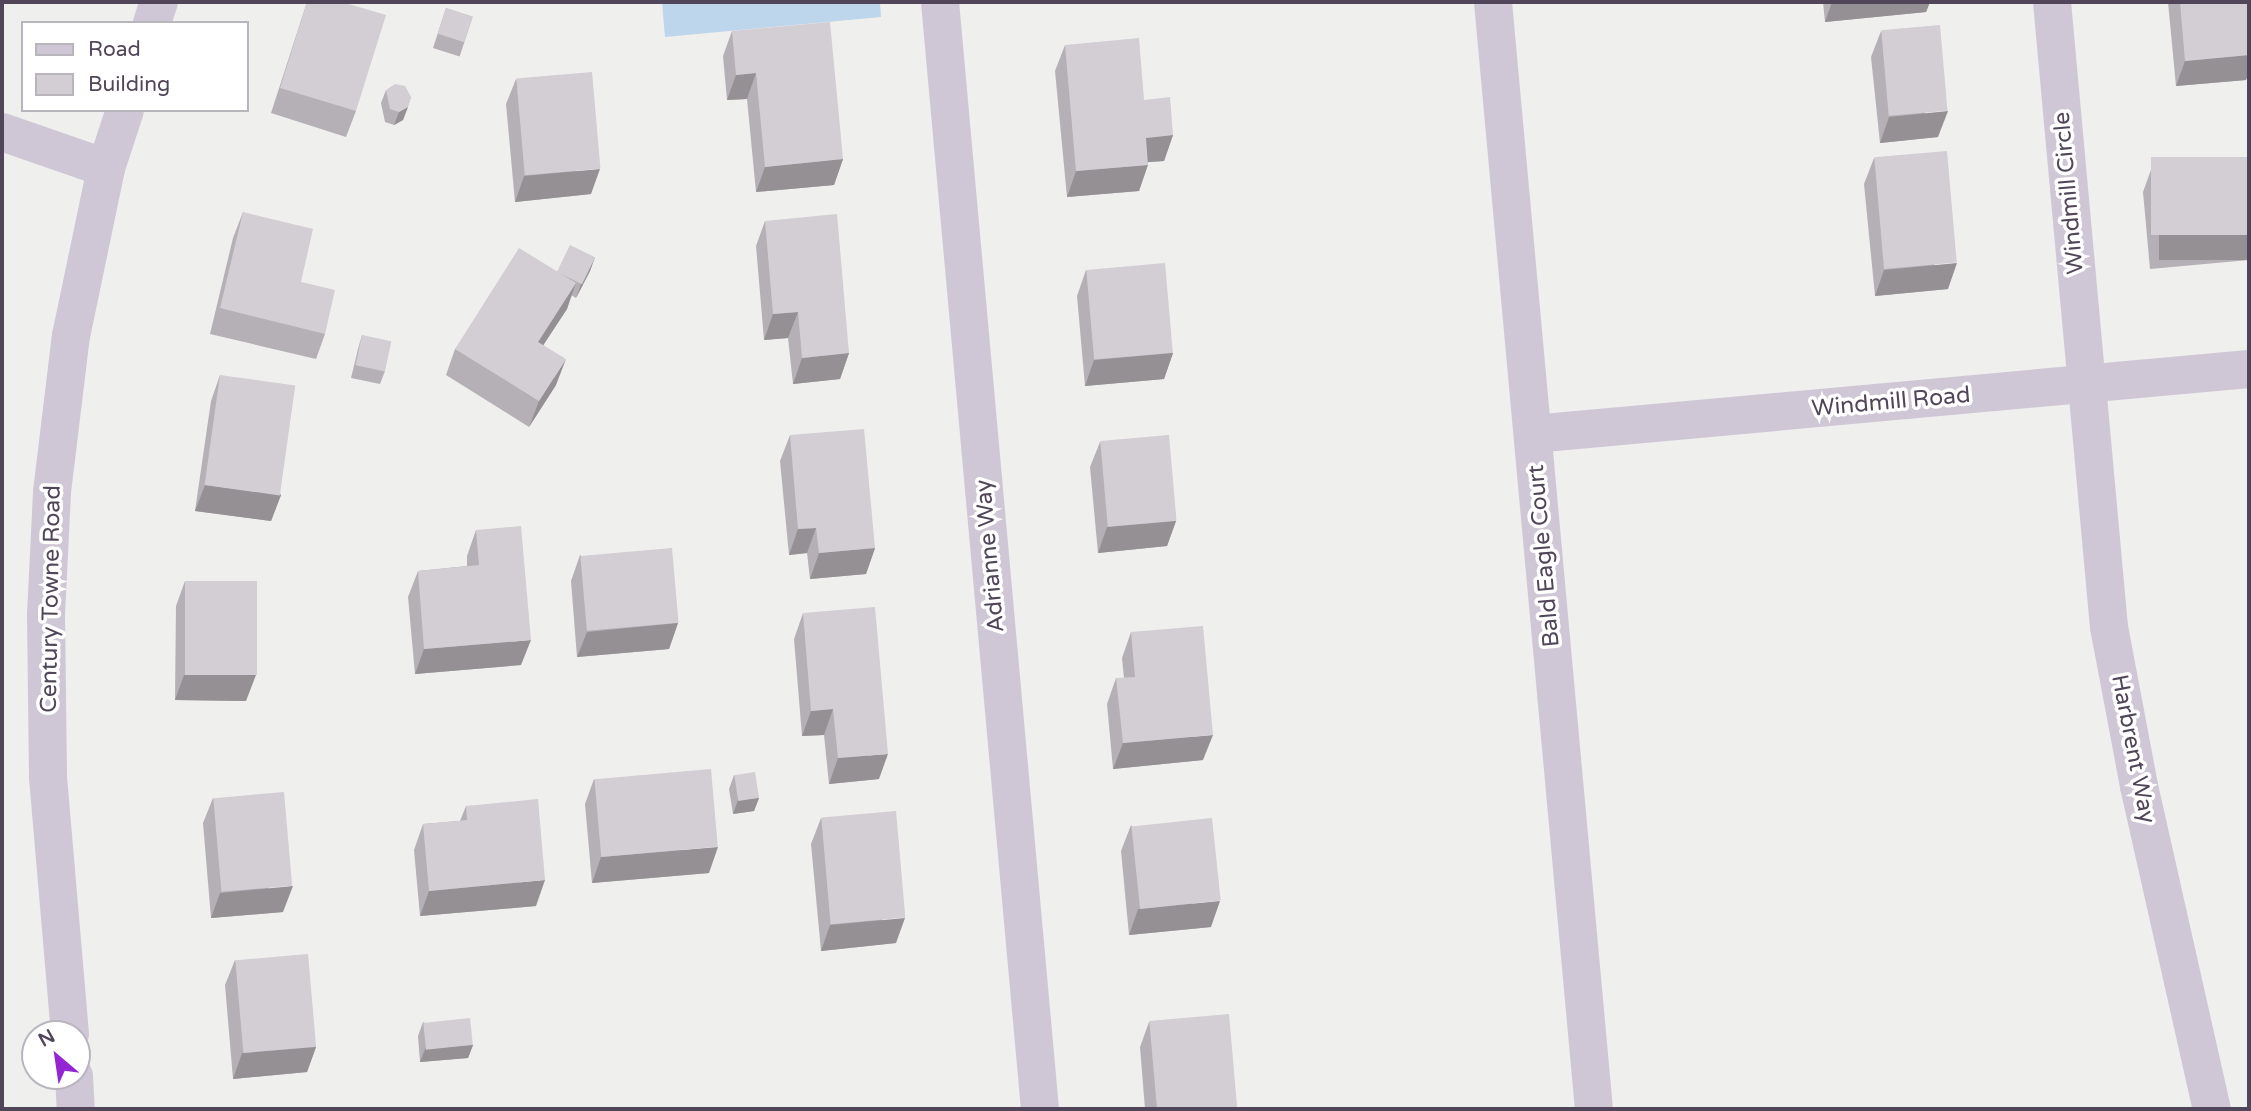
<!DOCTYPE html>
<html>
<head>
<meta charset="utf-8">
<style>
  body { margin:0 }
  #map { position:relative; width:2251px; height:1111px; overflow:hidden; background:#efefed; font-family:"Varela Round",sans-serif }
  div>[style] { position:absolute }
  .green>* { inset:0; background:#bdd6eb }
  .minor>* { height:38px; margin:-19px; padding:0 19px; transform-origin:19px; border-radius:19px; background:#cfc7d6 }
  .wall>* { inset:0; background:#b5b0b6; transform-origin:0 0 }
  .shaded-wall>* { inset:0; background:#949094; transform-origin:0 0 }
  .building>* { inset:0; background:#d3cdd4; transform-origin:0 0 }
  span { translate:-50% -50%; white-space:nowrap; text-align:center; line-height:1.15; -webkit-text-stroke:7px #fff; paint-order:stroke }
  .street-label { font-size:23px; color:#514659 }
  .frame { position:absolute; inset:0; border:4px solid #514659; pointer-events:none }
  .legend { position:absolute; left:21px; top:21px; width:228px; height:91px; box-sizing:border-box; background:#fff; border:2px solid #b9b5bd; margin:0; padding:9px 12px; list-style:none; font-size:21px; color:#514659 }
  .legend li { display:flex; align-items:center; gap:14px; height:35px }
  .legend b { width:35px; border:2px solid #b9b5bd }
  .north { position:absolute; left:21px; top:1020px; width:70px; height:70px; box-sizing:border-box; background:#fff; border:2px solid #b9b5bd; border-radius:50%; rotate:331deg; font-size:19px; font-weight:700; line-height:28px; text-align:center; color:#514659 }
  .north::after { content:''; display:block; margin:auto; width:24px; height:32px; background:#9524d2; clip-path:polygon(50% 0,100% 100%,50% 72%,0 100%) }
</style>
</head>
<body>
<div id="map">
  <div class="green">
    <i style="clip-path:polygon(662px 2px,880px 2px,881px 17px,665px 37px)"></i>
  </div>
  <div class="minor">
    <i style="left:940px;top:2px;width:1112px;rotate:84.84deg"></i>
    <i style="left:1493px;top:2px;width:1112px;rotate:84.79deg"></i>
    <i style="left:2052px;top:2px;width:628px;rotate:84.79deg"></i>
    <i style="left:2109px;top:627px;width:162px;rotate:79.3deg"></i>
    <i style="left:2139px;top:786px;width:331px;rotate:77.3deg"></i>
    <i style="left:152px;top:23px;width:22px;rotate:-72deg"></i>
    <i style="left:2px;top:132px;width:110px;rotate:19.1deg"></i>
    <i style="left:106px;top:168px;width:61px;rotate:-71.9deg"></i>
    <i style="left:1533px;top:434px;width:719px;rotate:-5.19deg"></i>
    <i style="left:70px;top:1034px;width:258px;rotate:-94.9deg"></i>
    <i style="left:48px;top:777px;width:162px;rotate:-90.7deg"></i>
    <i style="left:46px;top:615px;width:123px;rotate:-87.2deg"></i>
    <i style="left:52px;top:492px;width:157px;rotate:-83.1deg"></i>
    <i style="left:71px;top:336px;width:172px;rotate:-78.2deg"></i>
    <i style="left:74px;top:1076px;width:33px;rotate:87deg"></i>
  </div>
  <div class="wall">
    <i style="clip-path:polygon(307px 2px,356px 111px,346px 137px,271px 113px)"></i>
    <i style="clip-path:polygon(1823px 2px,1930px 2px,1926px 12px,1825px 22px)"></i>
    <i style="clip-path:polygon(2168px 2px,2249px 2px,2249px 72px,2246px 80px,2176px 86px)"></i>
    <i style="left:446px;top:8px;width:28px;height:42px;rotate:18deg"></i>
    <i style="clip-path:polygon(732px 31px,843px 159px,834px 185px,756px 192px,747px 99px,727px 100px,723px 56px)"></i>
    <i style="clip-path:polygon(1881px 31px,1938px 137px,1880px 143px,1871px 57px)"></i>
    <i style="clip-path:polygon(1065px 45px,1173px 135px,1164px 161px,1148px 162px,1139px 191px,1067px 197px,1055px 71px)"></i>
    <i style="clip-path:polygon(516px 79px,591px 194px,515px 202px,506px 104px)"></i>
    <i style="clip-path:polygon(386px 90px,411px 97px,403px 120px,394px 125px,385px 122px,381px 103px)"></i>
    <i style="clip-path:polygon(2249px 157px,2249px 260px,2150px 269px,2143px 192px,2152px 167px)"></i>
    <i style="clip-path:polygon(1874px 158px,1948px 289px,1875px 296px,1864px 184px)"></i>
    <i style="clip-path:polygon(243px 212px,301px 282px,325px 334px,316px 359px,210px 334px,233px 238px)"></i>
    <i style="clip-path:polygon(765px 221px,849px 353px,840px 379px,793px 384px,788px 338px,764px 340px,756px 246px)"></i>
    <i style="clip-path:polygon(595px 257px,590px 271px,576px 298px,571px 295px,567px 309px,543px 345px,556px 385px,529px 427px,446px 375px,455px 349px,557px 272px)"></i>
    <i style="clip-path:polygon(1086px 270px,1173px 353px,1164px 379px,1085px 386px,1077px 296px)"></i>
    <i style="clip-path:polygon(362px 335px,385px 371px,380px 384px,351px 378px,358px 349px)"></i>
    <i style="clip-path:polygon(220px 375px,281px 495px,271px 521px,195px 511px,211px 401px)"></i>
    <i style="clip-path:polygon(790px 435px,875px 548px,866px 574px,810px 579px,807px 553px,789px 555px,780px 461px)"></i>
    <i style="clip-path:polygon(1100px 442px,1176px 521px,1167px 546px,1098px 553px,1090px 467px)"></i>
    <i style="clip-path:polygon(476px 530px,521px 665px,415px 674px,408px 597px,418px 571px,467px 566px,467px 556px)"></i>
    <i style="clip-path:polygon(580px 555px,678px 623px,669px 649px,577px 657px,571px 581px)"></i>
    <i style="clip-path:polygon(185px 581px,246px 701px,175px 700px,176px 606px)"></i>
    <i style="clip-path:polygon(803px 613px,879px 779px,829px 784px,824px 735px,802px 736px,794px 639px)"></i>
    <i style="clip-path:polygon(1131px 632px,1203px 760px,1113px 769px,1107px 704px,1116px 678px,1124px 678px,1122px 658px)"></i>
    <i style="clip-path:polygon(734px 775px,759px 798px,754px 811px,733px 814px,729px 789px)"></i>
    <i style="clip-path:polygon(594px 779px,709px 873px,592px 883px,585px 804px)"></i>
    <i style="clip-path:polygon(213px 798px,283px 912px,211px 918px,203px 823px)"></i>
    <i style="clip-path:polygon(466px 806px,536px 906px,420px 916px,414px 850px,423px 824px,460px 821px)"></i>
    <i style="clip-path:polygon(821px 818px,896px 943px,821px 951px,811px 844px)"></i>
    <i style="clip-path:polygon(1131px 825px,1211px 927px,1129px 935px,1121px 851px)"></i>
    <i style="clip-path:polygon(235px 960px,316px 1047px,307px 1072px,233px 1079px,225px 985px)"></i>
    <i style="clip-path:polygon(423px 1022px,473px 1045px,468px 1058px,420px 1062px,418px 1036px)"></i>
    <i style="clip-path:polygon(1149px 1022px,1237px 1109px,1145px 1109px,1140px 1047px)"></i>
  </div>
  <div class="shaded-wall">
    <i style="clip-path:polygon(1832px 2px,1930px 2px,1926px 12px,1825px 22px)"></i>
    <i style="clip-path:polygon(2249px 55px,2249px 72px,2246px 80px,2176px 86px,2185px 61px)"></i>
    <i style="clip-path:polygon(756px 73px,747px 99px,727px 100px,736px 75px)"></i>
    <i style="clip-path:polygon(408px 107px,403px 120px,394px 125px,399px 112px)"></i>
    <i style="clip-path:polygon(1948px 111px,1938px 137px,1880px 143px,1889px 117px)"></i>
    <i style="clip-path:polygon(1173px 135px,1164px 161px,1136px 163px,1146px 138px)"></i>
    <i style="clip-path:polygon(843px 159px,834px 185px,756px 192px,765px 167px)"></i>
    <i style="clip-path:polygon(1148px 165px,1139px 191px,1067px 197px,1076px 171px)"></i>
    <i style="clip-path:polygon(600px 169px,591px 194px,515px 202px,524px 176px)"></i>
    <i style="left:2249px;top:235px;width:25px;height:90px;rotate:90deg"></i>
    <i style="clip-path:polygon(595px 257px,590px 271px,576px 298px,581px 284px)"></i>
    <i style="clip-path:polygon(1957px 263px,1948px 289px,1875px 296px,1884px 270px)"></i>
    <i style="clip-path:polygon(576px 283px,567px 309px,529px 367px,538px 342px)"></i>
    <i style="clip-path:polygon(798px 312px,788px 338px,764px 340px,773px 314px)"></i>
    <i style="clip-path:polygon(849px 353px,840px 379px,793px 384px,802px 358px)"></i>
    <i style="clip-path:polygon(1173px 353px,1164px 379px,1085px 386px,1094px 360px)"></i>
    <i style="clip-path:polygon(566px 359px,556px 385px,529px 427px,539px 401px)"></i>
    <i style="clip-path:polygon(205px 485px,281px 495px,271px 521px,195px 511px)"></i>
    <i style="clip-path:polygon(1176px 521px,1167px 546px,1098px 553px,1107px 527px)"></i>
    <i style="clip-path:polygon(816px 528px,807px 553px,789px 555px,798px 529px)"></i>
    <i style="clip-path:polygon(875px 548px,866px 574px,810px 579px,819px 553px)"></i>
    <i style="clip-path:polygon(678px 623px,669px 649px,577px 657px,587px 632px)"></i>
    <i style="clip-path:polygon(531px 640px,521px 665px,415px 674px,424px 649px)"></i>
    <i style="clip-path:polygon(184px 675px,256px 675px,246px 701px,175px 700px)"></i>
    <i style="clip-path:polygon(833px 709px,824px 735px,802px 736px,811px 711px)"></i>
    <i style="clip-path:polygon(1213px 735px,1203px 760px,1113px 769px,1123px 743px)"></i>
    <i style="clip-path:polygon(888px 754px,879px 779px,829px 784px,838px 758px)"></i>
    <i style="clip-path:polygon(759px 798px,754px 811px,733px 814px,738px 800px)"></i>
    <i style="clip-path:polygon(718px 847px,709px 873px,592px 883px,601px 857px)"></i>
    <i style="clip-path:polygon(545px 880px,536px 906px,420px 916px,429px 891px)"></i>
    <i style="clip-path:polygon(293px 886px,283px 912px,211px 918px,220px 893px)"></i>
    <i style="clip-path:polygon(1220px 901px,1211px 927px,1129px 935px,1138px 909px)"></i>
    <i style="clip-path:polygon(905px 918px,896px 943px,821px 951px,830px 925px)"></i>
    <i style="clip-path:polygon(473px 1045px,468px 1058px,420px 1062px,425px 1049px)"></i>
    <i style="clip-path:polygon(316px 1047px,307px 1072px,233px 1079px,242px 1053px)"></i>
  </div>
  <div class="building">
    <i style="clip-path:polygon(307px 2px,342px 2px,386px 15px,356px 111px,280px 88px)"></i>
    <i style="clip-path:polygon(2180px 2px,2249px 2px,2249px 55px,2185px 61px)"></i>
    <i style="left:446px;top:8px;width:28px;height:27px;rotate:18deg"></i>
    <i style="clip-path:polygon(830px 22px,843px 159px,765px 167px,756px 73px,736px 75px,732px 31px)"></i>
    <i style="left:1940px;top:25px;width:86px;height:59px;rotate:85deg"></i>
    <i style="clip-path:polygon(1139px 38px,1144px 100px,1170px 97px,1173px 135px,1146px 138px,1148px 165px,1076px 171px,1065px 45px)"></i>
    <i style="left:592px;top:72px;width:97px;height:76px;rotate:85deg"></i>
    <i style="clip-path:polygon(395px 84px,405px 86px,411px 97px,408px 107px,399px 112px,390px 109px,386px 90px)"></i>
    <i style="left:1947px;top:151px;width:112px;height:73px;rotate:85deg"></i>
    <i style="left:2249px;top:157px;width:78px;height:98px;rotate:90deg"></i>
    <i style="clip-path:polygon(243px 212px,313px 229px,301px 282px,335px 290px,325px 334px,220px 308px)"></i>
    <i style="clip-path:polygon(837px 214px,849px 353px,802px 358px,798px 312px,773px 314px,765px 221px)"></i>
    <i style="left:570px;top:245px;width:28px;height:30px;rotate:26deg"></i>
    <i style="clip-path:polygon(519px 248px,576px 283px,538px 342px,566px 359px,539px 401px,455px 349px)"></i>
    <i style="left:1165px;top:263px;width:90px;height:79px;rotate:85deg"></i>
    <i style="left:362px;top:335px;width:30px;height:31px;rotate:12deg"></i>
    <i style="left:220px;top:375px;width:76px;height:111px;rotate:8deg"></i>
    <i style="clip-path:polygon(864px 429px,875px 548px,819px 553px,816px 528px,798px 529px,790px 435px)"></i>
    <i style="left:1169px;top:435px;width:86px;height:69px;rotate:85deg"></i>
    <i style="clip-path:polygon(521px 526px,531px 640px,424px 649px,418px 571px,479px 565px,476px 530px)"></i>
    <i style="left:672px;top:548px;width:75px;height:92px;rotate:85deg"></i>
    <i style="left:185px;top:581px;width:72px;height:94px"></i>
    <i style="clip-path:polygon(875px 607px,888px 754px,838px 758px,833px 709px,811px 711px,803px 613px)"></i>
    <i style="clip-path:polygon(1203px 626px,1213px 735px,1123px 743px,1116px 678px,1135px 677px,1131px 632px)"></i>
    <i style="left:711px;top:769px;width:78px;height:117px;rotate:85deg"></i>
    <i style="left:755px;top:772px;width:26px;height:21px;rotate:81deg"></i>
    <i style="left:284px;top:792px;width:94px;height:71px;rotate:85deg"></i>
    <i style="clip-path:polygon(538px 799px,545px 880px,429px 891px,423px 824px,467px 820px,466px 806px)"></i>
    <i style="left:896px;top:811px;width:107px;height:75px;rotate:85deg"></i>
    <i style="left:1212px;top:818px;width:83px;height:81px;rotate:84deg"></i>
    <i style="left:308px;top:954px;width:93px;height:73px;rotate:85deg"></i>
    <i style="left:1229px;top:1014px;width:95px;height:80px;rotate:85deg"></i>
    <i style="left:470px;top:1018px;width:27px;height:47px;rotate:84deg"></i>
  </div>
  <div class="street-label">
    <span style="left:2069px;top:193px;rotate:-95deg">Windmill Circle</span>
    <span style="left:1891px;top:402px;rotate:-5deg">Windmill Road</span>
    <span style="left:990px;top:556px;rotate:-95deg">Adrianne Way</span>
    <span style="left:1544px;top:556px;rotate:-95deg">Bald Eagle Court</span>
    <span style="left:51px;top:599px;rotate:-89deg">Century Towne Road</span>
    <span style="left:2133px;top:749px;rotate:79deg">Harbrent Way</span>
  </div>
  <div class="frame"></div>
  <ul class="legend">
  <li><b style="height:9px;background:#cfc7d6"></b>Road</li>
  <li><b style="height:19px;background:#d3cdd4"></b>Building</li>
  </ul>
  <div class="north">N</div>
</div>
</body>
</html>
